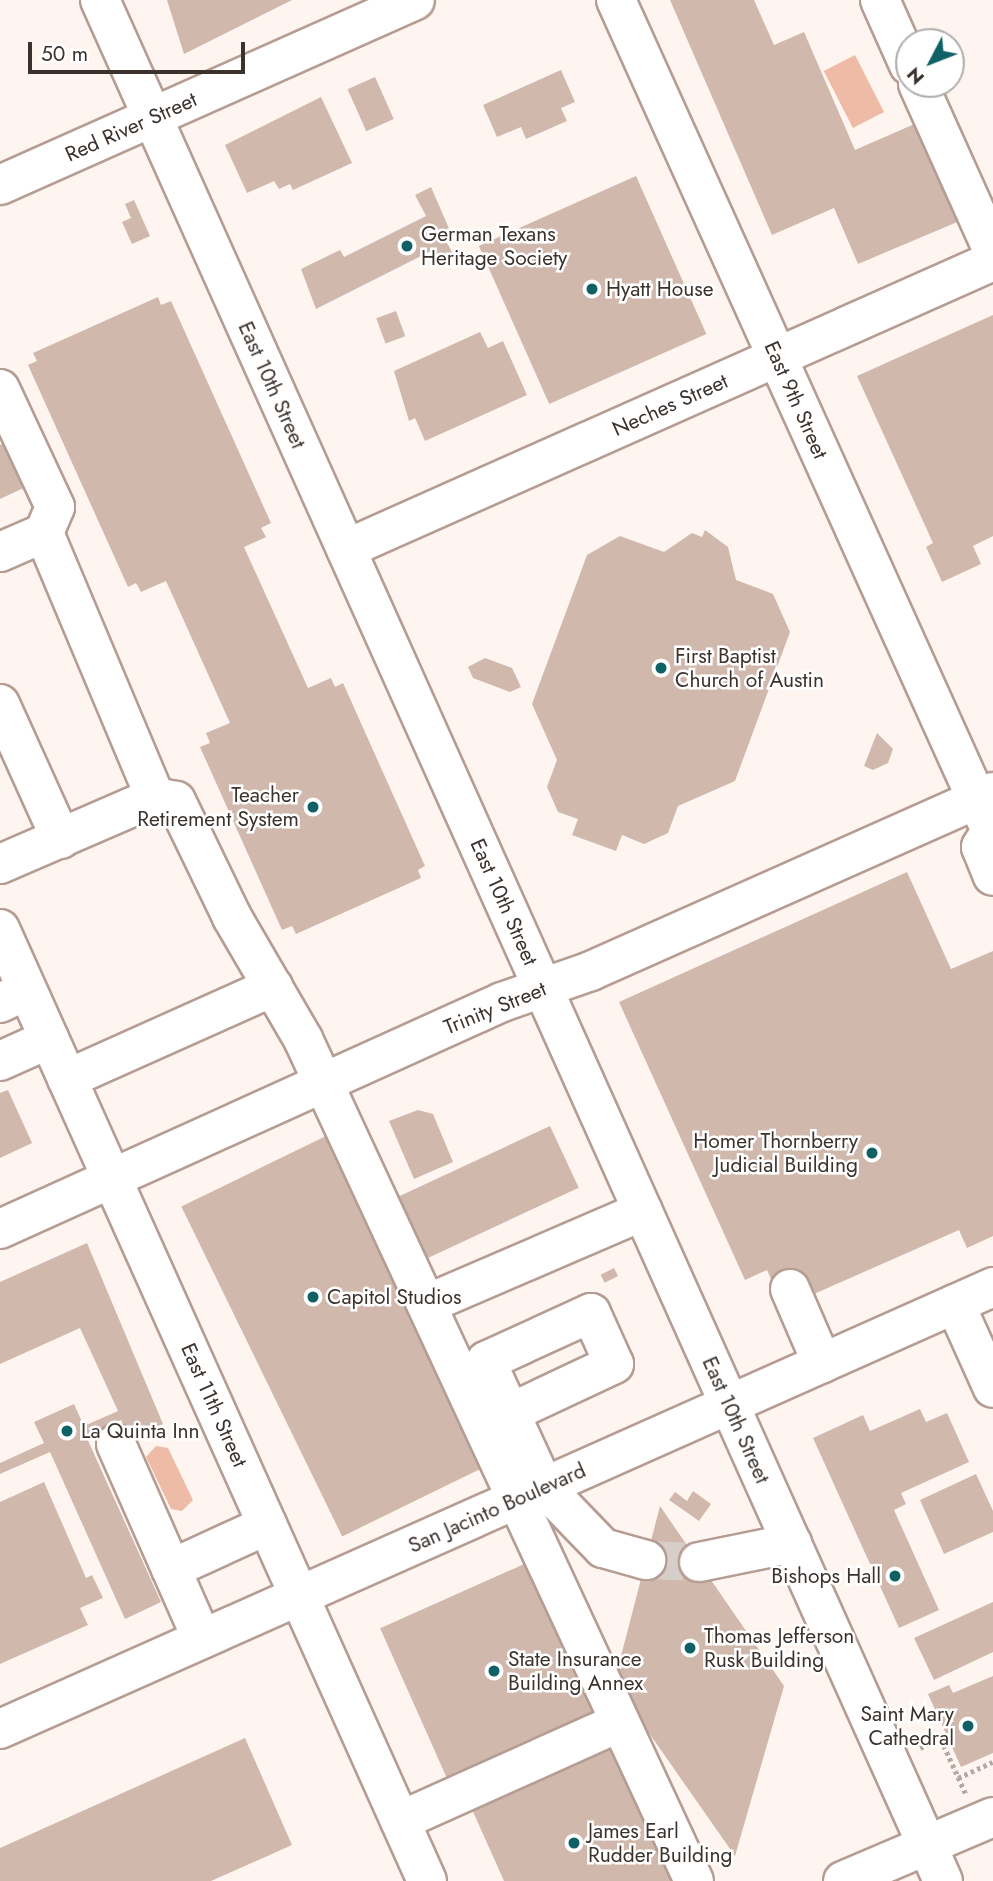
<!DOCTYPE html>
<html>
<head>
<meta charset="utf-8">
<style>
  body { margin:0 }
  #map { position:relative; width:993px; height:1881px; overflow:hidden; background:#fff5f0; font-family:Jost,sans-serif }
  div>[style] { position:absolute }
  .water>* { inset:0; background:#edbba6; transform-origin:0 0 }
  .building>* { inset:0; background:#d0b8ad; transform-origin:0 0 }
  .minor-tunnel>* { height:38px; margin-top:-19px; transform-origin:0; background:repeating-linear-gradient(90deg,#d8cec9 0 38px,transparent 0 57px) }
  .path>* { height:4.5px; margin-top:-2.25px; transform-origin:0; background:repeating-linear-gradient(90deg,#b4aaa5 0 3.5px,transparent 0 7px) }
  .roads { filter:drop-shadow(2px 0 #b59d93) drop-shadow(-2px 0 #b59d93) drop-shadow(0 2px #b59d93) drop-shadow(0 -2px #b59d93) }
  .minor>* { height:38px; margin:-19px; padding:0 19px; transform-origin:19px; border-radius:19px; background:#fff }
  .major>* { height:38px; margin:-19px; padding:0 19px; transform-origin:19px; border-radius:19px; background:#fff }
  .dots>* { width:19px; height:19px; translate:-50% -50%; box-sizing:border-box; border:4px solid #fff; border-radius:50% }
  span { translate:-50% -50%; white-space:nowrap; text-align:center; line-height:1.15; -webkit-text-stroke:5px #fff; paint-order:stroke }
  .street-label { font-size:21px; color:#3b322d }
  .poi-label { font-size:21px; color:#3b322d }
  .left { translate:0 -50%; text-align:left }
  .right { translate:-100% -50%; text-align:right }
  .north { position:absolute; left:895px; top:28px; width:70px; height:70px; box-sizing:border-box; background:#fff; border:2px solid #b1adab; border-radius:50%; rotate:228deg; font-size:19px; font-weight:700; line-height:28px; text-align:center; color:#3b322d }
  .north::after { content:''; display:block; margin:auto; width:24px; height:32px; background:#106166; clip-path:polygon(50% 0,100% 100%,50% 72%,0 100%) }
  .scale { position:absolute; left:28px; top:42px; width:217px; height:32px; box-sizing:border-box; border:4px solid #3b322d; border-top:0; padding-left:9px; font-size:21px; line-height:24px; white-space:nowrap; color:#3b322d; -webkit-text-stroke:5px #fff; paint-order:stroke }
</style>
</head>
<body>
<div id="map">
  <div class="water">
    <i style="left:855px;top:55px;width:64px;height:35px;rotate:63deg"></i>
    <i style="clip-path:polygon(156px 1446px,168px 1448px,193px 1500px,182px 1511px,171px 1509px,146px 1457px)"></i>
  </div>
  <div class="building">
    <i style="clip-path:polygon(167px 0,292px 0,184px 54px)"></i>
    <i style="clip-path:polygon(670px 0,754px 0,774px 45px,804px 32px,855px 150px,919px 122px,962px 220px,858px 264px,834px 208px,772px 235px)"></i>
    <i style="clip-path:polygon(561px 70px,575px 102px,561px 108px,567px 121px,526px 139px,521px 127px,497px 137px,483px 105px)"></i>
    <i style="left:375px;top:77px;width:46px;height:30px;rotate:66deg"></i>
    <i style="clip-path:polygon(321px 97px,352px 163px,293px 190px,290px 184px,279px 189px,274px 181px,247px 193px,225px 145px)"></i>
    <i style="left:636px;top:176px;width:173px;height:172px;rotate:66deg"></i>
    <i style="clip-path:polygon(431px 187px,454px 240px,447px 243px,453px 254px,438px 261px,433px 250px,316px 309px,301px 269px,340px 250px,344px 257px,426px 216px,415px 195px)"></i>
    <i style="clip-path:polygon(134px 200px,150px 236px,132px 244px,122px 222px,131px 218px,125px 204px)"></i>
    <i style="clip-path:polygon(158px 297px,161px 305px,171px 301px,271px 523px,261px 528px,266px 537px,244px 547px,308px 688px,331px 678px,335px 687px,343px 683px,425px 866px,418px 870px,421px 878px,296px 934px,292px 926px,282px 930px,200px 747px,210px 743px,206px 733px,230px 723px,166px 581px,141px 592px,136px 583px,128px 587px,28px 365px,37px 361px,33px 353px)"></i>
    <i style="left:396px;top:311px;width:27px;height:21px;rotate:70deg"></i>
    <i style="clip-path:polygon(993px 315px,993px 536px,973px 546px,981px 564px,942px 582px,926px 547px,933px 543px,857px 376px)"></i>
    <i style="clip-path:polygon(480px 332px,488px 348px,503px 341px,527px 395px,425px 441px,415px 418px,409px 421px,394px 371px)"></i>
    <i style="clip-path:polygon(8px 441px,28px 486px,0 499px,0 445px)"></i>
    <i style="clip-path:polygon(705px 530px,728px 547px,736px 580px,773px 594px,790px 632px,735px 781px,678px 806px,668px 833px,644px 844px,622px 835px,616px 851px,572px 835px,578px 819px,558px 812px,547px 787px,557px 760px,532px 704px,587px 555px,620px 536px,664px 552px,692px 533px,702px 537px)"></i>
    <i style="clip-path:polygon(485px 658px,512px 668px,521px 687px,510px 692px,473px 678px,468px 667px)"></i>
    <i style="clip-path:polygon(877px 733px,893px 749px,888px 763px,873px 770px,864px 766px)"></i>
    <i style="clip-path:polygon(907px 872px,951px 969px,993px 951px,993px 1236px,967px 1248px,959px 1230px,814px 1294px,810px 1281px,778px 1295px,767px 1270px,745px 1280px,619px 1002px)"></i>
    <i style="clip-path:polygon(8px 1090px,32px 1143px,0 1158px,0 1093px)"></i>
    <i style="clip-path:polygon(418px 1110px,433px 1114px,453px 1162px,414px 1179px,389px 1121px)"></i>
    <i style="left:550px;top:1126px;width:68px;height:167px;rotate:65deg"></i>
    <i style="left:326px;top:1136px;width:367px;height:161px;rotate:64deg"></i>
    <i style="clip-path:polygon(87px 1243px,163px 1424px,130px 1439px,121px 1420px,86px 1436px,161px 1602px,125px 1619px,50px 1452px,0 1474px,0 1463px,44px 1443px,34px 1422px,74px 1404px,84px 1426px,118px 1411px,80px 1328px,0 1364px,0 1282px)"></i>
    <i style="left:614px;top:1268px;width:9px;height:15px;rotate:63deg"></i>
    <i style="clip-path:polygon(920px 1409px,926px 1422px,947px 1413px,969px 1462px,901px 1493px,906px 1504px,894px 1510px,939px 1610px,899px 1628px,813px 1438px,863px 1415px,870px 1431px)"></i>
    <i style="clip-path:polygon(976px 1474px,993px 1511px,993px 1532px,944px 1554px,920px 1500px)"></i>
    <i style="clip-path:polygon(44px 1482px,86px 1578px,92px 1575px,103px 1598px,80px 1608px,88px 1625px,0 1664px,0 1502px)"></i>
    <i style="clip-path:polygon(693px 1491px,711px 1504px,699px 1521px,669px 1500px,675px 1492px,687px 1501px)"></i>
    <i style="clip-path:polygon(660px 1506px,784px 1686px,735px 1856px,614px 1683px)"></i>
    <i style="left:540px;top:1557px;width:171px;height:175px;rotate:66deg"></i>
    <i style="clip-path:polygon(993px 1602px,993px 1652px,934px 1680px,914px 1638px)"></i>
    <i style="clip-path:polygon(993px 1676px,993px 1753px,961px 1767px,928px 1694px,949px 1685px,953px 1693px)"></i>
    <i style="clip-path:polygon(245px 1738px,292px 1845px,211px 1881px,0 1881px,0 1848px)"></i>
    <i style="clip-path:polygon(614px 1741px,678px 1881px,504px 1881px,470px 1805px)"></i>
  </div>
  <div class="minor-tunnel">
    <i style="left:646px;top:1560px;width:53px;rotate:2.2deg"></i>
  </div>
  <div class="path">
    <i style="left:941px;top:1739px;width:60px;rotate:65.6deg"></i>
    <i style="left:920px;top:1748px;width:30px;rotate:-24deg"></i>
    <i style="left:958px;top:1778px;width:38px;rotate:-25deg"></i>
  </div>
  <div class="roads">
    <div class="minor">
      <i style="left:100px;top:0;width:2061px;rotate:65.86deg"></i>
      <i style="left:616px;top:0;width:912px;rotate:65.71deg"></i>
      <i style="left:991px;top:831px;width:19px;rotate:122deg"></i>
      <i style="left:981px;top:847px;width:31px;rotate:68deg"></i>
      <i style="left:880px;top:0;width:71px;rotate:66deg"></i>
      <i style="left:918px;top:84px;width:183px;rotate:65.8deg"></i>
      <i style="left:0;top:389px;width:130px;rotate:65deg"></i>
      <i style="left:55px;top:507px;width:28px;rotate:113deg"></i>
      <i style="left:44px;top:533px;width:286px;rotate:67.2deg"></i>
      <i style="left:155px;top:797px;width:169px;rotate:156.6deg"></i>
      <i style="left:346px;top:549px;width:708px;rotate:-24deg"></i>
      <i style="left:0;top:552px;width:48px;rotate:-23.4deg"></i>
      <i style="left:0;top:704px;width:148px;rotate:65.7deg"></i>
      <i style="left:155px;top:797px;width:21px;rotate:11deg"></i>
      <i style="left:176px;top:801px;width:129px;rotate:64.2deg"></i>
      <i style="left:232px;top:917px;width:141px;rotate:59.8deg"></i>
      <i style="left:303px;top:1039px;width:928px;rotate:65.09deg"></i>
      <i style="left:0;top:1003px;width:30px;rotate:-26deg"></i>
      <i style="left:0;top:1061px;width:54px;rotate:-24.2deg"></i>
      <i style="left:67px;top:1079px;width:226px;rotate:-24.1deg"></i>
      <i style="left:790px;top:1289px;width:81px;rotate:66.6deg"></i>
      <i style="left:427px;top:1304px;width:235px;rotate:-23.3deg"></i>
      <i style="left:955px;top:1304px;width:92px;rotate:65.7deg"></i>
      <i style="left:510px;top:1413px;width:115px;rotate:-25.2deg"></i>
      <i style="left:614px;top:1364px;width:56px;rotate:-114.3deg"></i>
      <i style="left:591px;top:1313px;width:115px;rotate:155.4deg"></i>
      <i style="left:486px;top:1361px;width:57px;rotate:65.2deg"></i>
      <i style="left:510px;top:1413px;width:81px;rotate:65.3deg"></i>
      <i style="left:544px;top:1487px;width:85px;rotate:46deg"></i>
      <i style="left:603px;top:1548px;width:45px;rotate:15.6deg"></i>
      <i style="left:116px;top:1444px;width:213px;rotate:66.2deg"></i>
      <i style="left:699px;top:1562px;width:95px;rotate:-11.5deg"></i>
      <i style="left:171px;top:1569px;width:106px;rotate:-24.6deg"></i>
      <i style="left:400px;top:1821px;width:241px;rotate:-24.2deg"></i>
      <i style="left:843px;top:1881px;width:163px;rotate:-23.1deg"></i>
    </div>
    <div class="major">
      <i style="left:0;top:185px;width:454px;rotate:-24deg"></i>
      <i style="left:0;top:929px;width:1043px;rotate:65.84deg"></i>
      <i style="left:0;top:1229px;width:551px;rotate:-24.33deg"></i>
      <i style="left:502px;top:1002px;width:94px;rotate:-19.2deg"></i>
      <i style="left:591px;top:971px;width:440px;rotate:-24deg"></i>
      <i style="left:0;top:1729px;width:1087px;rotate:-23.99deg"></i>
    </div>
  </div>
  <div class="dots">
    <i style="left:407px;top:246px;background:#106166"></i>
    <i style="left:592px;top:289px;background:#106166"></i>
    <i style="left:661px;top:668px;background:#106166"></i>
    <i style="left:313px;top:807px;background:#106166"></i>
    <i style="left:872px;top:1153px;background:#106166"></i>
    <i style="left:313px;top:1297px;background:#106166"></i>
    <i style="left:67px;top:1431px;background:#106166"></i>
    <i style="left:895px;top:1576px;background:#106166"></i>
    <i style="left:690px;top:1648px;background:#106166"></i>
    <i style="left:494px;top:1671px;background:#106166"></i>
    <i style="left:968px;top:1726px;background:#106166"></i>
    <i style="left:574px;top:1843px;background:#106166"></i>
  </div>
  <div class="street-label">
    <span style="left:131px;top:127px;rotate:-24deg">Red River Street</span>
    <span style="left:272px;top:385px;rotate:66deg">East 10th Street</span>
    <span style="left:796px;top:400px;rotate:66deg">East 9th Street</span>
    <span style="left:670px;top:405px;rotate:-24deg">Neches Street</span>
    <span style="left:504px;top:902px;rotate:66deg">East 10th Street</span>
    <span style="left:495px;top:1008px;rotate:-22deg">Trinity Street</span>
    <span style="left:214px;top:1405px;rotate:66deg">East 11th Street</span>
    <span style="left:736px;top:1420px;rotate:66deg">East 10th Street</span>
    <span style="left:497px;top:1508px;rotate:-24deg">San Jacinto Boulevard</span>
  </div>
  <div class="poi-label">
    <span class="left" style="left:421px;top:246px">German Texans<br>Heritage Society</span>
    <span class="left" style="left:606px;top:289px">Hyatt House</span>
    <span class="left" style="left:675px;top:668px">First Baptist<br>Church of Austin</span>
    <span class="right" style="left:299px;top:807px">Teacher<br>Retirement System</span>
    <span class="right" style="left:858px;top:1153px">Homer Thornberry<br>Judicial Building</span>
    <span class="left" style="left:327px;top:1297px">Capitol Studios</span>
    <span class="left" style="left:81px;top:1431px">La Quinta Inn</span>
    <span class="right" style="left:881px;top:1576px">Bishops Hall</span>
    <span class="left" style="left:704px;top:1648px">Thomas Jefferson<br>Rusk Building</span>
    <span class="left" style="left:508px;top:1671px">State Insurance<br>Building Annex</span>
    <span class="right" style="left:954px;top:1726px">Saint Mary<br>Cathedral</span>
    <span class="left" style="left:588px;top:1843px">James Earl<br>Rudder Building</span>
  </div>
  <div class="north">N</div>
  <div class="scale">50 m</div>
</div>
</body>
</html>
